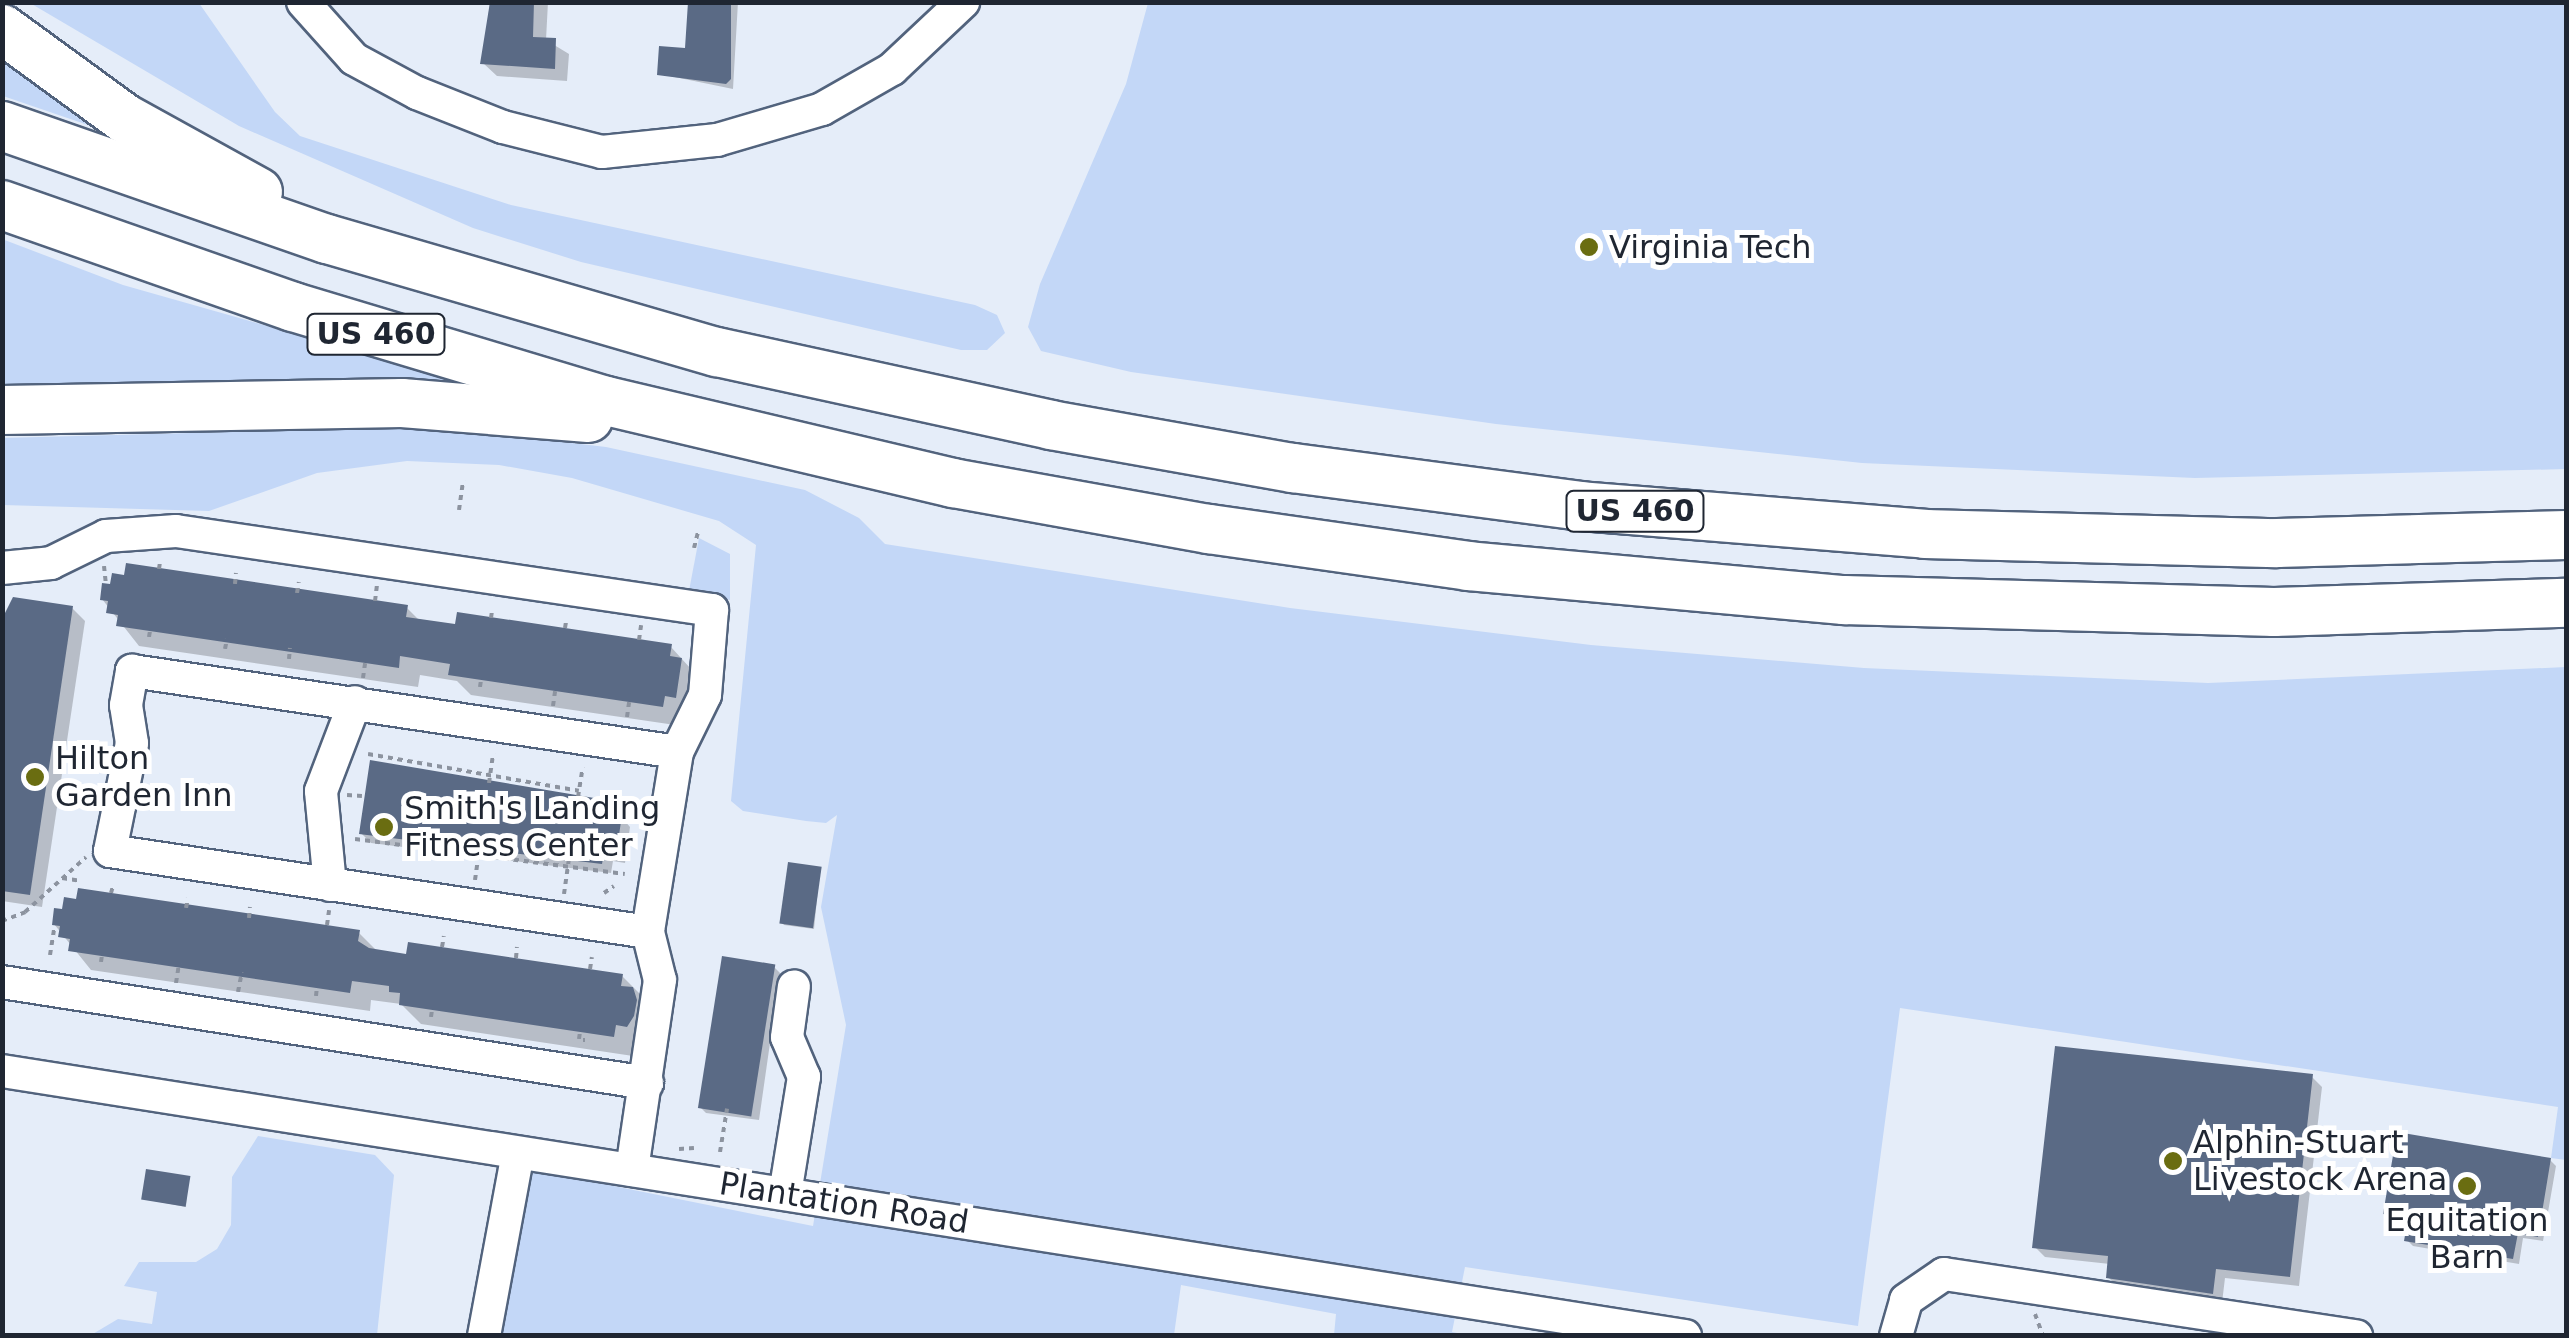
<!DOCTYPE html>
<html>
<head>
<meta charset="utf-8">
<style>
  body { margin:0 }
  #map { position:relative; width:2569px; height:1338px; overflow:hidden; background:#e5edf9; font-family:"DejaVu Sans",sans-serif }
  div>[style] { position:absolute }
  .green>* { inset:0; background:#c3d7f7 }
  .shadow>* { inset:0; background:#0003 }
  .building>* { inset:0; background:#5a6a85; transform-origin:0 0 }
  .path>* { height:4px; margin-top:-2px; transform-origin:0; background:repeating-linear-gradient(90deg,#8c939f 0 5px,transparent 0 10px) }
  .roads { filter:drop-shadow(2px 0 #52637d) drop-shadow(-2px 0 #52637d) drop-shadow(0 2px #52637d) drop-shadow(0 -2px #52637d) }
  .minor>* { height:32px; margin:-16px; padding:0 16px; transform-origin:16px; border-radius:16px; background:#fff }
  .highway>* { height:48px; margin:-24px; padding:0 24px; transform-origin:24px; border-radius:24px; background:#fff }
  .dots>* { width:28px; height:28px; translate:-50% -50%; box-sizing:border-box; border:5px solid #fff; border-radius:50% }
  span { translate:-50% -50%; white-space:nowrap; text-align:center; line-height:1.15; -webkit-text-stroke:10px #fff; paint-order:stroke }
  .shield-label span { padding:2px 8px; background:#fff; border:2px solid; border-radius:8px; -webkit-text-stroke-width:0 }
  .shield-label { font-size:30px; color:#1f2632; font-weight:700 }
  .poi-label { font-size:32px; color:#1f2632 }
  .left { translate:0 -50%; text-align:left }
  .street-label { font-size:32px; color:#1f2632 }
  .frame { position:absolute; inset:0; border:5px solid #1f2632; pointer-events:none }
</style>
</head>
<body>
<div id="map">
  <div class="green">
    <i style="clip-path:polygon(30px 3px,199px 3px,275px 112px,300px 136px,511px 205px,975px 305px,997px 315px,1005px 333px,987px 350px,961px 350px,581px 262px,473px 228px,239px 126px)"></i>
    <i style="clip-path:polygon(1148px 3px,2566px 3px,2566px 469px,2195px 478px,1862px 463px,1496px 424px,1131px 372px,1041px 351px,1028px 327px,1040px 284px,1126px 84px)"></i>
    <i style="clip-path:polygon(2px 43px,132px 140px,3px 96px)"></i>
    <i style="clip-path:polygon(2px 239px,123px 285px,542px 404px,3px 391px)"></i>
    <i style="clip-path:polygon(338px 429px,454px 429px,606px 447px,805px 490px,859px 518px,885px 544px,1290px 608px,1591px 645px,1864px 668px,2208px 683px,2566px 667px,2566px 1160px,2551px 1158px,2558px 1107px,1900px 1008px,1858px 1326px,1465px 1267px,1452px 1332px,1468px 1335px,1334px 1335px,1336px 1314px,1181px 1285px,1174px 1335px,501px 1335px,529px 1169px,813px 1226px,846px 1025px,821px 907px,837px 815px,826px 823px,806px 821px,743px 811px,731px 801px,756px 545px,719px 521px,572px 478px,499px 465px,407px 461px,317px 473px,209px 511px,3px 505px,2px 438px)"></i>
    <i style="clip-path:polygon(699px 538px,730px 554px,730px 600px,689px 591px)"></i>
    <i style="clip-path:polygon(258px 1136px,375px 1155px,394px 1175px,377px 1335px,91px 1335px,118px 1319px,152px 1324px,157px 1292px,124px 1286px,139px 1262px,196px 1262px,217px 1249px,231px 1225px,232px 1177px)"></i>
  </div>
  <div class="shadow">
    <i style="clip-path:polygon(490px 2px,548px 2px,546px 40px,569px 54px,567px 81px,497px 76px,483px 63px)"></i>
    <i style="clip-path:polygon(690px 2px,738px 2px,733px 89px,660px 74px,687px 50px)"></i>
    <i style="clip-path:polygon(102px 599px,407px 608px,420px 621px,671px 647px,701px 680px,682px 726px,471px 695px,457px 681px,420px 675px,418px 687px,139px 646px)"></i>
    <i style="clip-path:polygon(72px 608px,85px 621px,42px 907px,2px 901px,2px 659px)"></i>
    <i style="clip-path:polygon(610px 804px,630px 827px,625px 863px,613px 861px,611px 873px,371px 843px,361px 833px)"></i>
    <i style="clip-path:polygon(820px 869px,814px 929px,784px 925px,782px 922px)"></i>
    <i style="clip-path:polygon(54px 924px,358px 932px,378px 952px,622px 976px,642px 996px,633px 1056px,421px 1024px,401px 1004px,371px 1000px,370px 1011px,91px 970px)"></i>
    <i style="clip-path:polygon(774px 967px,780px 973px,759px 1120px,706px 1113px,700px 1107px)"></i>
    <i style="clip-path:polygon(2312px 1077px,2322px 1087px,2299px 1286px,2225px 1278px,2222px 1303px,2118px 1287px,2108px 1277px,2110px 1264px,2045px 1257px,2035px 1247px)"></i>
    <i style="clip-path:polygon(2550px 1160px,2556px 1166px,2543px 1241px,2523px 1238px,2519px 1264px,2413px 1246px,2407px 1240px,2410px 1222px,2386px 1213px)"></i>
    <i style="clip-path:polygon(188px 1179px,186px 1207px,144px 1199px)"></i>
  </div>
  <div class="building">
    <i style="clip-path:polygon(490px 2px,534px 2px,533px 37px,556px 38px,555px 69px,480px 64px)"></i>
    <i style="clip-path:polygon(688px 2px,731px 2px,731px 79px,726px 84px,657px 75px,659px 46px,685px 48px)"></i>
    <i style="clip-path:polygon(126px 563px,408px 605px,406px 617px,455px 624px,457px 612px,672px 644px,670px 656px,682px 658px,676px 698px,665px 696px,663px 707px,448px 675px,450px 664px,400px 656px,399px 668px,116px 626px,118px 615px,106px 613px,108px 601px,100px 600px,102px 583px,110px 584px,112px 573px,124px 575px)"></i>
    <i style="clip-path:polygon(13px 597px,73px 606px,30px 895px,2px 891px,2px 619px)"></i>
    <i style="clip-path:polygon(370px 760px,612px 801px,610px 813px,622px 815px,616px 855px,604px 853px,602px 864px,359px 834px)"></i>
    <i style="left:788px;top:862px;width:34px;height:62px;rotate:8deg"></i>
    <i style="clip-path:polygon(78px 888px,360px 930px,358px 941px,369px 948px,406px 954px,408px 942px,623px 974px,621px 986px,633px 987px,637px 1000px,634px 1016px,627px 1027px,616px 1025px,614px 1037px,399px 1005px,400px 993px,389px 992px,389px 986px,352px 981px,350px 993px,68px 951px,70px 939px,58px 937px,60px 926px,52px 925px,54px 908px,62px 909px,64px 897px,76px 899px)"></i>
    <i style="left:722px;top:956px;width:54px;height:154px;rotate:9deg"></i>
    <i style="clip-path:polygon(2055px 1046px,2313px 1074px,2290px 1277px,2216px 1269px,2213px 1294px,2106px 1278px,2108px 1256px,2032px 1248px)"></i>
    <i style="clip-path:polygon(2397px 1132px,2551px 1158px,2538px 1237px,2518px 1233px,2513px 1259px,2404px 1241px,2408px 1218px,2383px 1214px)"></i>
    <i style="left:146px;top:1169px;width:45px;height:31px;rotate:9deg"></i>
  </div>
  <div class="path">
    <i style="left:459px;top:510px;width:30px;rotate:-82deg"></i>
    <i style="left:694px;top:548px;width:16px;rotate:-76deg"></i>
    <i style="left:104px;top:566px;width:18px;rotate:84deg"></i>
    <i style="left:159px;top:569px;width:7px;rotate:-82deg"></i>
    <i style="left:235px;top:584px;width:11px;rotate:-85deg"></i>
    <i style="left:297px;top:593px;width:11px;rotate:-80deg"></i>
    <i style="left:375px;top:601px;width:16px;rotate:-83deg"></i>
    <i style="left:491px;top:618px;width:7px;rotate:-82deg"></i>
    <i style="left:565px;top:628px;width:6px;rotate:-81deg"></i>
    <i style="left:149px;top:637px;width:6px;rotate:-81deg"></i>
    <i style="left:639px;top:640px;width:15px;rotate:-82deg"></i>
    <i style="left:225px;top:649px;width:10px;rotate:-79deg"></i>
    <i style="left:289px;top:659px;width:11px;rotate:-85deg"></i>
    <i style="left:363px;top:678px;width:15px;rotate:-82deg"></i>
    <i style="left:480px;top:687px;width:7px;rotate:-82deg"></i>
    <i style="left:553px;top:706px;width:15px;rotate:-82deg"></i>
    <i style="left:627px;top:717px;width:15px;rotate:-82deg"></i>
    <i style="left:368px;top:754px;width:214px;rotate:9.9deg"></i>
    <i style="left:489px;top:783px;width:30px;rotate:-82deg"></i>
    <i style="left:347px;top:795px;width:15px;rotate:4deg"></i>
    <i style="left:578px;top:797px;width:30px;rotate:-81deg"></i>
    <i style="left:355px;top:839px;width:272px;rotate:7.4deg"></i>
    <i style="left:414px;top:849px;width:11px;rotate:-80deg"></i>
    <i style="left:62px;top:878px;width:18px;rotate:9deg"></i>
    <i style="left:475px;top:880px;width:34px;rotate:-82deg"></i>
    <i style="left:111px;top:893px;width:7px;rotate:-74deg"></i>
    <i style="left:604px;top:893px;width:12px;rotate:-35deg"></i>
    <i style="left:564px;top:894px;width:35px;rotate:-82deg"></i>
    <i style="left:186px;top:908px;width:10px;rotate:-79deg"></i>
    <i style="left:249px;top:918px;width:11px;rotate:-85deg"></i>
    <i style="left:2px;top:921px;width:25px;rotate:-21deg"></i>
    <i style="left:25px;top:912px;width:82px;rotate:-42deg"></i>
    <i style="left:327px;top:925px;width:15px;rotate:-82deg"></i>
    <i style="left:442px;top:947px;width:11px;rotate:-80deg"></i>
    <i style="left:50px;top:955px;width:30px;rotate:-81deg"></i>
    <i style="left:516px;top:958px;width:11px;rotate:-85deg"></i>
    <i style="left:101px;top:962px;width:7px;rotate:-82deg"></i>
    <i style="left:590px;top:969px;width:12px;rotate:-81deg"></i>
    <i style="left:176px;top:983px;width:20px;rotate:-81deg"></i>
    <i style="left:238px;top:992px;width:20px;rotate:-79deg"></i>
    <i style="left:316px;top:996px;width:9px;rotate:-84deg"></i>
    <i style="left:431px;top:1017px;width:7px;rotate:-82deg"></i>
    <i style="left:579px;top:1039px;width:7px;rotate:-82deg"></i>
    <i style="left:583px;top:1040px;width:2px"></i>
    <i style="left:679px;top:1149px;width:15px;rotate:-4deg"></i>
    <i style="left:720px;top:1152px;width:44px;rotate:-80.8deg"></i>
    <i style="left:2035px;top:1314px;width:23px;rotate:70deg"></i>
  </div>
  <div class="roads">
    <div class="minor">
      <i style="left:303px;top:2px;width:76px;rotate:48.2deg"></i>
      <i style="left:354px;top:59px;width:72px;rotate:28.4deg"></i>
      <i style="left:417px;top:93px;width:92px;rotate:21.6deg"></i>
      <i style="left:503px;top:127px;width:102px;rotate:14.2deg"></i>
      <i style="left:602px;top:152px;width:116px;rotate:-6deg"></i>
      <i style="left:717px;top:140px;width:109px;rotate:-16.4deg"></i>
      <i style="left:822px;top:109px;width:81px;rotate:-29.7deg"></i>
      <i style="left:892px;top:69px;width:98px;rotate:-43.3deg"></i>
      <i style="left:2px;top:568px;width:49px;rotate:-5.8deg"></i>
      <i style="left:51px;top:563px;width:61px;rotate:-26.1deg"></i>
      <i style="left:106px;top:536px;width:70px;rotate:-4.1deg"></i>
      <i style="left:176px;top:531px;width:542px;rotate:8.38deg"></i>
      <i style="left:712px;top:610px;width:85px;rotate:94.7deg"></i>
      <i style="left:705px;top:695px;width:64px;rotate:116.2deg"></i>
      <i style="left:677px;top:752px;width:182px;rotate:99.2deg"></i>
      <i style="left:648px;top:932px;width:49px;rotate:76deg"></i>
      <i style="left:660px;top:980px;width:192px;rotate:98.4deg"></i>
      <i style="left:330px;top:885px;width:94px;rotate:-95.5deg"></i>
      <i style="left:321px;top:791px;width:95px;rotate:-69.1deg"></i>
      <i style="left:648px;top:932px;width:544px;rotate:-171.44deg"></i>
      <i style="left:110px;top:851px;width:110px;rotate:-78.5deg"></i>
      <i style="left:132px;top:743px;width:38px;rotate:-99deg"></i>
      <i style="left:126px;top:705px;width:35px;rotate:-80deg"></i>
      <i style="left:132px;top:671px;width:551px;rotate:8.45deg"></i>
      <i style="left:2px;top:982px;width:653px;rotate:8.9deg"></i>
      <i style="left:2px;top:1071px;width:1704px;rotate:8.95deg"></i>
      <i style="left:785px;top:1194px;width:119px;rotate:-80.8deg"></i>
      <i style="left:804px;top:1077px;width:43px;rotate:-113deg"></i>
      <i style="left:787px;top:1037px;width:51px;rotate:-82.2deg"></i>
      <i style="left:484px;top:1336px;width:186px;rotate:-79.5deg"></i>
      <i style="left:1896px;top:1336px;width:37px;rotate:-74deg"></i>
      <i style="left:1906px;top:1300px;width:46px;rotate:-34.4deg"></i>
      <i style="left:1944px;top:1274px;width:417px;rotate:8.6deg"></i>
    </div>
    <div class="highway">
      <i style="left:2px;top:29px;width:151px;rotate:36.1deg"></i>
      <i style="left:124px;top:118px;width:153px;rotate:28.9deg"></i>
      <i style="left:2px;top:126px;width:344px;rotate:19.2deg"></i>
      <i style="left:327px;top:239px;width:406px;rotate:16.2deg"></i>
      <i style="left:717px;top:352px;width:342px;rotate:12.3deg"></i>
      <i style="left:1051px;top:425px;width:246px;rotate:10.1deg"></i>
      <i style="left:1293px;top:468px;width:290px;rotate:7.5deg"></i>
      <i style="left:1580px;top:506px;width:346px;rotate:4.6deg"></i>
      <i style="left:1925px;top:534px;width:352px;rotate:1.5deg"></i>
      <i style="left:2277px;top:543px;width:289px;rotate:-1.6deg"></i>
      <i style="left:2px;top:205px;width:308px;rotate:19.3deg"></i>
      <i style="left:293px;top:307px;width:327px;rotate:16.7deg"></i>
      <i style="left:606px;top:401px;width:357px;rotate:13.3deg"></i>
      <i style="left:953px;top:483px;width:260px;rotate:10.2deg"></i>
      <i style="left:1209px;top:529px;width:262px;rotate:8.1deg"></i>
      <i style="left:1468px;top:566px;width:378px;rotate:5.2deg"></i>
      <i style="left:1844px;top:600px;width:430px;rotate:1.6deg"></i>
      <i style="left:2274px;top:612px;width:292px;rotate:-1.8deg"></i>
      <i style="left:2px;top:410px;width:400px;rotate:-1deg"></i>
      <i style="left:402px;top:403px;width:187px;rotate:4.6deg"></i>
    </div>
  </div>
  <div class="dots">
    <i style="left:1589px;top:247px;background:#6a6d11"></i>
    <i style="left:35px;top:777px;background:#6a6d11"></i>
    <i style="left:384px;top:827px;background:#6a6d11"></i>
    <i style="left:2173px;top:1161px;background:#6a6d11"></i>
    <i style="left:2467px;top:1186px;background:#6a6d11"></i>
  </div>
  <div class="shield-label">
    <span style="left:376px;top:334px">US 460</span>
    <span style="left:1635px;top:511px">US 460</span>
  </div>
  <div class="poi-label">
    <span class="left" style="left:1609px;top:247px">Virginia Tech</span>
    <span class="left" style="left:55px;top:777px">Hilton<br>Garden Inn</span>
    <span class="left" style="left:404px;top:827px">Smith's Landing<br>Fitness Center</span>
    <span class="left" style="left:2193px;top:1161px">Alphin-Stuart<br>Livestock Arena</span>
    <span style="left:2467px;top:1239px">Equitation<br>Barn</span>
  </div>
  <div class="street-label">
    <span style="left:844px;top:1203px;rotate:9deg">Plantation Road</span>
  </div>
  <div class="frame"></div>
</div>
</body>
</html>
